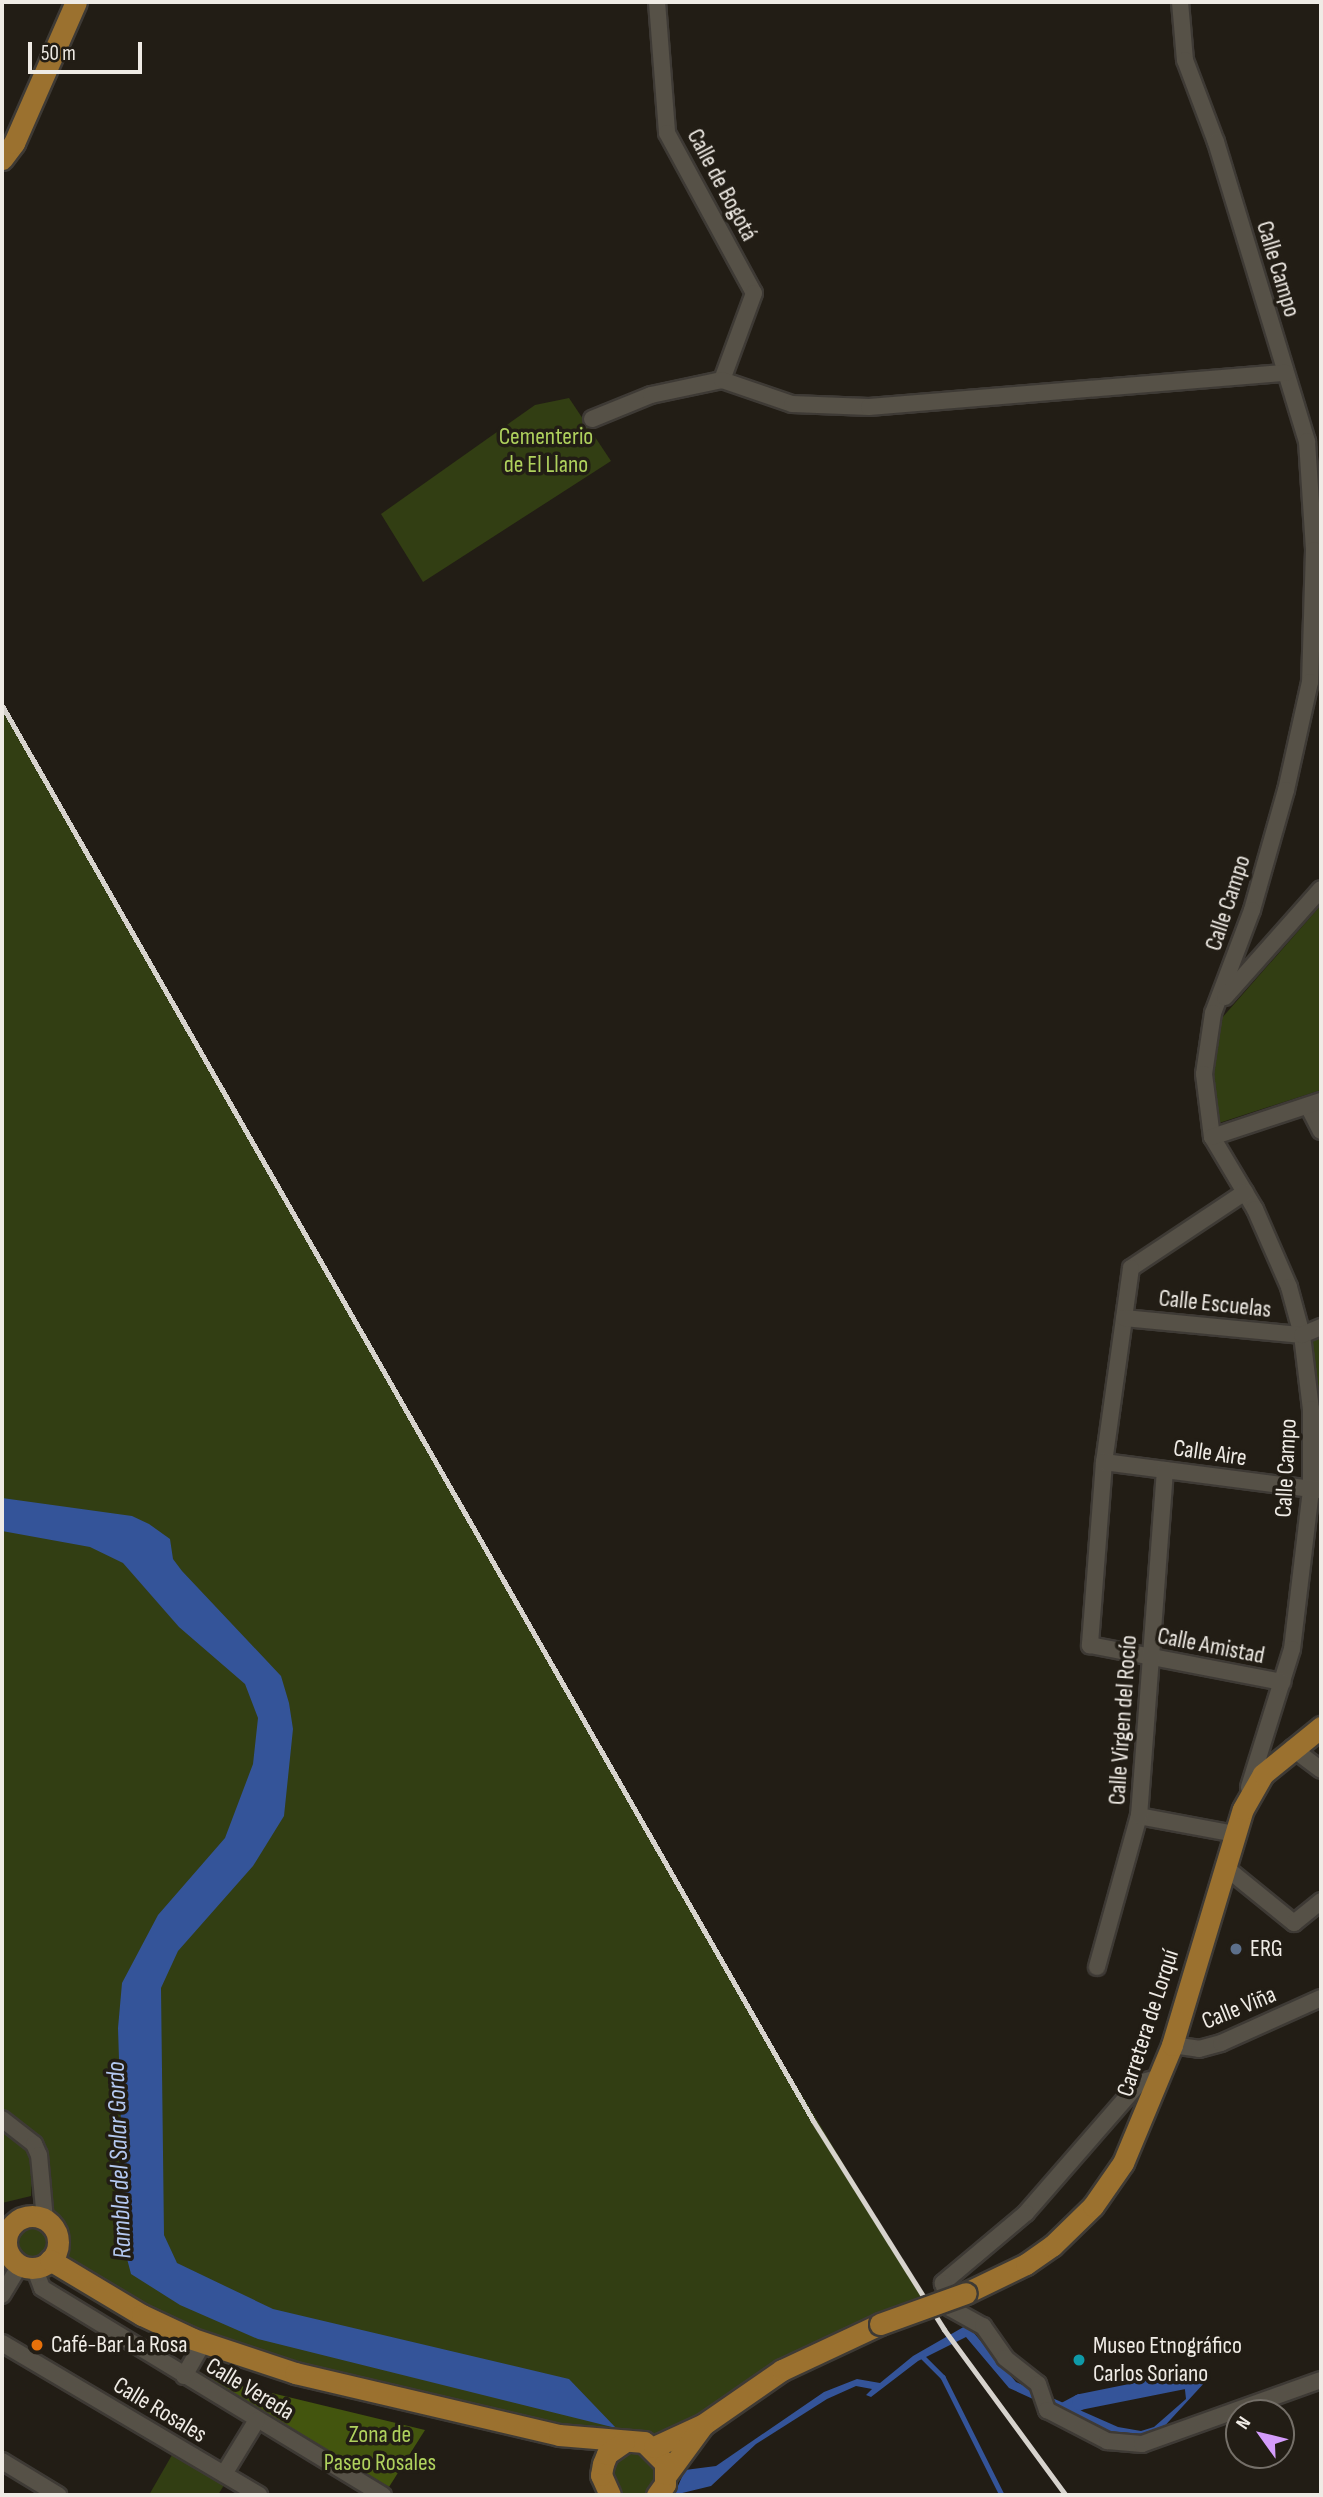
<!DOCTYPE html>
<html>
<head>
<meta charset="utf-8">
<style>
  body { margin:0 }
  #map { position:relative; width:1323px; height:2497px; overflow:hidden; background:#221d15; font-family:"Sofia Sans Condensed",sans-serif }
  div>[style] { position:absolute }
  .green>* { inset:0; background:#323e13 }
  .round { border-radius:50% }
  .forest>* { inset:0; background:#43550e }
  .water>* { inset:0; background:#345499 }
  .stream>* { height:4.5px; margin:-2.25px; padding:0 2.25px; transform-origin:2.25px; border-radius:2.25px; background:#345499 }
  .canal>* { height:16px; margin:-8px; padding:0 8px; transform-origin:8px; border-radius:8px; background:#345499 }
  .roads { filter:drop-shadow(2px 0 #3e3a35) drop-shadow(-2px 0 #3e3a35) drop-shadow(0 2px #3e3a35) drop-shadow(0 -2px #3e3a35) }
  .minor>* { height:16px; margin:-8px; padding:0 8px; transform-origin:8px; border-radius:8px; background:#565147 }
  .major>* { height:21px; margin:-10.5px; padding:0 10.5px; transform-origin:10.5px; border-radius:10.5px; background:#9b712f }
  .major>.ring { margin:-10.5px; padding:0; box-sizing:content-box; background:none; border:21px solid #9b712f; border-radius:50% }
  .rail>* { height:4.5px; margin:-2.25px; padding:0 2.25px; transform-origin:2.25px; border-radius:2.25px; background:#d7d3cd }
  .bridges { filter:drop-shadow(2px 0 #3e3a35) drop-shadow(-2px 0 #3e3a35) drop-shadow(0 2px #3e3a35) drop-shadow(0 -2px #3e3a35) }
  .major-bridge>* { height:21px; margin:-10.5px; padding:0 10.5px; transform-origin:10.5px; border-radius:10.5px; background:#9b712f }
  .dots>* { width:19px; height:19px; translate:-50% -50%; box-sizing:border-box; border:4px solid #221d15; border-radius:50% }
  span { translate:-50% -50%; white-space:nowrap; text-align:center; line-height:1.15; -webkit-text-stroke:7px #221d15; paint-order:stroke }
  .street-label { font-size:24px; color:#efebe5 }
  .park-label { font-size:24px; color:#afd15d }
  .poi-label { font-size:24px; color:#efebe5 }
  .left { translate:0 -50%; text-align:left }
  .water-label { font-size:26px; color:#b4c8f0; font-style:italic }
  .frame { position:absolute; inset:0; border:4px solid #efebe5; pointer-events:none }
  .north { position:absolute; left:1225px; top:2399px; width:70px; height:70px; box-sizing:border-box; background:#221d15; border:2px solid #746f68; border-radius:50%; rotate:304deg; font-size:19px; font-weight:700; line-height:28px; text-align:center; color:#efebe5 }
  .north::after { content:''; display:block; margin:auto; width:24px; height:32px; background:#d49cfb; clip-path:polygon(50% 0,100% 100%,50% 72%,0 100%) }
  .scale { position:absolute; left:28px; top:42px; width:114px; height:32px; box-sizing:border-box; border:4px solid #efebe5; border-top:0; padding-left:9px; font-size:21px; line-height:24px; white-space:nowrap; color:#efebe5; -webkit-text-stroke:5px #221d15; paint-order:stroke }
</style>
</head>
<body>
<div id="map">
  <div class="green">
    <i style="clip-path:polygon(569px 398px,611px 461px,423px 582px,381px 514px,535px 405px)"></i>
    <i style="clip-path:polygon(2px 703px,726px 1969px,929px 2306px,655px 2446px,281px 2369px,179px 2332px,55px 2254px,57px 2239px,50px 2224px,39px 2154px,2px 2119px)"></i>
    <i style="clip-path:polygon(1321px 905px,1321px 1090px,1219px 1123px,1213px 1072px,1221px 1019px)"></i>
    <i style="clip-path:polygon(1321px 1337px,1321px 1408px,1311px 1342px)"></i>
    <i style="clip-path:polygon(2px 2128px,31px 2150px,33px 2162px,31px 2196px,2px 2203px)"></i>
    <i class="round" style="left:10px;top:2220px;width:44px;height:44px"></i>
    <i style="clip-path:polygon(633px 2443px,662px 2464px,652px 2495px,615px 2495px,605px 2466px)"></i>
    <i style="clip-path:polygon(172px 2455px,224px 2485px,218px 2495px,149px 2495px)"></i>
  </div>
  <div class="forest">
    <i style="clip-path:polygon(209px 2378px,425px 2430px,389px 2487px)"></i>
  </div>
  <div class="water">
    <i style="clip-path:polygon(2px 1498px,132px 1516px,149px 1524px,170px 1539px,173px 1559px,182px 1571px,281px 1676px,289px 1703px,293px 1729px,284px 1816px,253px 1866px,178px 1951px,161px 1988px,164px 2235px,177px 2263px,273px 2309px,569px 2379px,616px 2428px,258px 2339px,180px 2305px,131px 2274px,125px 2251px,118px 2028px,122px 1983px,158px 1915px,225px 1838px,253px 1764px,258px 1718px,245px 1684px,179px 1627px,123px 1563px,90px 1547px,2px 1531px)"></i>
    <i style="clip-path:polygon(967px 2325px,1016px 2382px,1118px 2427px,1141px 2431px,1154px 2427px,1186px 2399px,1184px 2381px,1196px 2372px,1203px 2372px,1206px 2381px,1160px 2431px,1152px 2437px,1126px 2436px,1101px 2430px,1009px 2388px,966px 2337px,918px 2361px,871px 2397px,866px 2395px,872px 2389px,856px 2386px,827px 2399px,756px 2444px,711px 2486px,674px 2495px,685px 2470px,716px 2466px,824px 2392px,857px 2379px,880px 2383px,913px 2356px)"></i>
  </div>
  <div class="stream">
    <i style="left:921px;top:2355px;width:31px;rotate:45deg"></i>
    <i style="left:943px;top:2377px;width:132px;rotate:63.4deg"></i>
  </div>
  <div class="canal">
    <i style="left:1065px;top:2410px;width:17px;rotate:-28deg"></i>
    <i style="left:1080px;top:2402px;width:106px;rotate:-11.4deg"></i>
  </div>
  <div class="roads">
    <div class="minor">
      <i style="left:657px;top:2px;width:131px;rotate:85.6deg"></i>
      <i style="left:667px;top:133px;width:182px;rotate:61.5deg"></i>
      <i style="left:754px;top:293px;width:93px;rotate:110.2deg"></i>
      <i style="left:1180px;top:2px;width:58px;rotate:85.1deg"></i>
      <i style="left:1185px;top:60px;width:88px;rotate:69.3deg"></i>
      <i style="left:1216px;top:142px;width:313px;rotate:73.1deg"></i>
      <i style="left:1307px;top:441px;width:109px;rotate:86.3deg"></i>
      <i style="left:1314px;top:550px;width:132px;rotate:91.7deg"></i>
      <i style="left:1310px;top:682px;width:111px;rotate:102.5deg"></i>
      <i style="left:1286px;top:790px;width:125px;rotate:105.8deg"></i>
      <i style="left:1252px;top:910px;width:110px;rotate:110.7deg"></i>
      <i style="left:1213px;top:1013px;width:62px;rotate:98.4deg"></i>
      <i style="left:1204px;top:1074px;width:64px;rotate:82.8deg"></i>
      <i style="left:1212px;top:1137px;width:84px;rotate:59.2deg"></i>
      <i style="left:1255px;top:1209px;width:85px;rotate:66.4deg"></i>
      <i style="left:1289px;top:1287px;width:50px;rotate:74.8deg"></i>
      <i style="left:1302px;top:1335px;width:75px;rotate:83.1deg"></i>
      <i style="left:1311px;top:1409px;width:81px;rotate:90deg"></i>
      <i style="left:1311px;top:1490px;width:160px;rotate:96.8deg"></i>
      <i style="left:1292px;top:1649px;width:145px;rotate:107.3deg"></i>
      <i style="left:592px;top:419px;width:64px;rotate:-22.1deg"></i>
      <i style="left:651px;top:395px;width:73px;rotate:-11.9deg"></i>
      <i style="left:722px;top:380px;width:74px;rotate:18.9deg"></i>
      <i style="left:792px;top:404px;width:77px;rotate:2.2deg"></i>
      <i style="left:869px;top:407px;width:418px;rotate:-4.7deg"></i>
      <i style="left:1225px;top:997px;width:144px;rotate:-48.4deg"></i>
      <i style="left:1308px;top:1106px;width:28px;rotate:63deg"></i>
      <i style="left:1212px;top:1137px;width:115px;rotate:-18.3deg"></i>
      <i style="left:1245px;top:1192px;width:137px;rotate:146.3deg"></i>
      <i style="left:1131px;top:1268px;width:196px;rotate:97.9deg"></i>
      <i style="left:1104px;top:1462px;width:184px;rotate:94.4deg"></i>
      <i style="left:1090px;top:1645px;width:196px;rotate:10.9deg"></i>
      <i style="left:1124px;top:1318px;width:179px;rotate:5.5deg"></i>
      <i style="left:1302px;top:1335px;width:21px;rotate:-23deg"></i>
      <i style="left:1104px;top:1462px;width:217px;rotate:7.4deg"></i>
      <i style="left:1292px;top:1748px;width:36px;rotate:37deg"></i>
      <i style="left:1139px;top:1816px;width:98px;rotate:10.6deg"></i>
      <i style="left:1225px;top:1867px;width:89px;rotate:39.1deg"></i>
      <i style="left:1294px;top:1923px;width:35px;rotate:-39deg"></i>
      <i style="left:1097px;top:1967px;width:157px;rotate:-74.5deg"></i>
      <i style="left:1139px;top:1816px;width:347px;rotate:-85.7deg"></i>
      <i style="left:1172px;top:2045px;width:27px;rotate:8deg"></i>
      <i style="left:1199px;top:2049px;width:23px;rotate:-15deg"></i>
      <i style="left:1221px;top:2043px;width:110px;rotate:-24.2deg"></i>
      <i style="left:1161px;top:2077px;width:23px;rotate:165deg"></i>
      <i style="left:1139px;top:2083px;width:172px;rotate:131deg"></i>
      <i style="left:1026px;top:2213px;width:109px;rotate:139.9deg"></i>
      <i style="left:943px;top:2283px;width:26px;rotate:74deg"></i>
      <i style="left:950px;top:2308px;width:38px;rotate:29deg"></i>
      <i style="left:983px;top:2326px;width:39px;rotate:55deg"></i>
      <i style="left:1005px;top:2358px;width:42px;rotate:38.2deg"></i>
      <i style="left:1038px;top:2384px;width:28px;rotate:71deg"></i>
      <i style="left:1047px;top:2410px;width:68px;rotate:27.3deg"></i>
      <i style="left:1107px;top:2441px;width:35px;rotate:5deg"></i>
      <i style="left:1142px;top:2444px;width:190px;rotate:-19.7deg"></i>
      <i style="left:2px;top:2119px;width:41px;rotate:38deg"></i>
      <i style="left:34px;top:2144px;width:12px;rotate:66deg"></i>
      <i style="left:39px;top:2155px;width:65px;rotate:84.7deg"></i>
      <i style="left:2px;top:2243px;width:6px;rotate:39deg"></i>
      <i style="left:34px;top:2267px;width:22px;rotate:69deg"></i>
      <i style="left:42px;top:2288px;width:399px;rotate:31.3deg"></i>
      <i style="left:2px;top:2295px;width:35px;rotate:-59deg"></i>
      <i style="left:2px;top:2343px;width:299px;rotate:30.6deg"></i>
      <i style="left:184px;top:2376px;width:39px;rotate:-60deg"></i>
      <i style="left:2px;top:2461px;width:66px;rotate:31.3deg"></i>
      <i style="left:224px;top:2474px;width:63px;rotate:-58.6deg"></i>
    </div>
    <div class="major">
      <i style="left:2px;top:159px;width:20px;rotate:-53deg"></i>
      <i style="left:14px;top:143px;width:154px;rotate:-66.3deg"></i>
      <i class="ring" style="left:6px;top:2216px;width:31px;height:31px"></i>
      <i style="left:50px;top:2260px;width:107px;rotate:30.9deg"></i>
      <i style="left:142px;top:2315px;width:56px;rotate:25.2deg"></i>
      <i style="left:193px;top:2339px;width:108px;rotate:18.4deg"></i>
      <i style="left:295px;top:2373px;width:271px;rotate:13.2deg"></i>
      <i style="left:559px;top:2435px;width:85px;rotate:4.7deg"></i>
      <i style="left:644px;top:2442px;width:30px;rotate:45deg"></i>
      <i style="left:665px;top:2463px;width:21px;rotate:90deg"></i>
      <i style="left:665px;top:2484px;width:14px;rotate:126deg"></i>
      <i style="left:966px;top:2293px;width:67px;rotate:-25.8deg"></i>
      <i style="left:1026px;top:2264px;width:32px;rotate:-35deg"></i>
      <i style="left:1052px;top:2246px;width:57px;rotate:-44.3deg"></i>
      <i style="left:1093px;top:2206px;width:52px;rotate:-55.1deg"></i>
      <i style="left:1123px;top:2163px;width:128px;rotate:-67.4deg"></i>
      <i style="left:1172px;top:2045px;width:246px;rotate:-73.3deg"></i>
      <i style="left:1243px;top:1809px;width:40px;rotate:-60.3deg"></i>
      <i style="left:1263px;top:1774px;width:75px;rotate:-39deg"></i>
      <i style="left:654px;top:2447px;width:55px;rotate:-24.7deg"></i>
      <i style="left:704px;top:2424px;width:95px;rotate:-34.7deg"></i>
      <i style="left:782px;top:2370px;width:108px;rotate:-25.1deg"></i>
      <i style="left:667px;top:2474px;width:61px;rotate:-53.7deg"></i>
      <i style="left:610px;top:2495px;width:22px;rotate:-114deg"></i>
      <i style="left:601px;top:2475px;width:11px;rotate:-80deg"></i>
      <i style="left:603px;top:2464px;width:11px;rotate:-68deg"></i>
      <i style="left:607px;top:2454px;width:21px;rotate:-35deg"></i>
    </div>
  </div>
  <div class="rail">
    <i style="left:2px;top:705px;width:1631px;rotate:60.18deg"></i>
    <i style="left:813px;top:2120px;width:247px;rotate:57.9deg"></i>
    <i style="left:944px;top:2329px;width:206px;rotate:53.7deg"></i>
  </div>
  <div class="bridges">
    <div class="major-bridge">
      <i style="left:880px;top:2324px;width:91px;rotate:-19.8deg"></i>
    </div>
  </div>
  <div class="dots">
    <i style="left:1236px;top:1949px;background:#5c6f8a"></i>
    <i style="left:37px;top:2345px;background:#e8710a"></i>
    <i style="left:1079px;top:2360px;background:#0f9aa8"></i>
  </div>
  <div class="street-label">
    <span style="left:722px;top:185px;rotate:62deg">Calle de Bogotá</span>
    <span style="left:1278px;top:269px;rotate:73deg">Calle Campo</span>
    <span style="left:1228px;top:903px;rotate:-72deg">Calle Campo</span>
    <span style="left:1215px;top:1304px;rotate:6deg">Calle Escuelas</span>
    <span style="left:1210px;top:1453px;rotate:8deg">Calle Aire</span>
    <span style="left:1286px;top:1468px;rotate:-87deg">Calle Campo</span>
    <span style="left:1211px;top:1646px;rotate:11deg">Calle Amistad</span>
    <span style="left:1123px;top:1720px;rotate:-86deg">Calle Virgen del Rocío</span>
    <span style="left:1239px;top:2008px;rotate:-22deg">Calle Viña</span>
    <span style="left:1148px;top:2023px;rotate:-72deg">Carretera de Lorquí</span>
    <span style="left:250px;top:2389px;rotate:31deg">Calle Vereda</span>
    <span style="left:160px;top:2410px;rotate:31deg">Calle Rosales</span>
  </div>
  <div class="park-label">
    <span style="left:546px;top:451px">Cementerio<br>de El Llano</span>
    <span style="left:380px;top:2449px">Zona de<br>Paseo Rosales</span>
  </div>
  <div class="poi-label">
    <span class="left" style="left:1250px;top:1949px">ERG</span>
    <span class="left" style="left:51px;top:2345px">Café-Bar La Rosa</span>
    <span class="left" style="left:1093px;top:2360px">Museo Etnográfico<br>Carlos Soriano</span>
  </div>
  <div class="water-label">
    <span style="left:120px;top:2160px;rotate:-92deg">Rambla del Salar Gordo</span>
  </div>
  <div class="frame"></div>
  <div class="north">N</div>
  <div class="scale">50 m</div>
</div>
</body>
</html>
